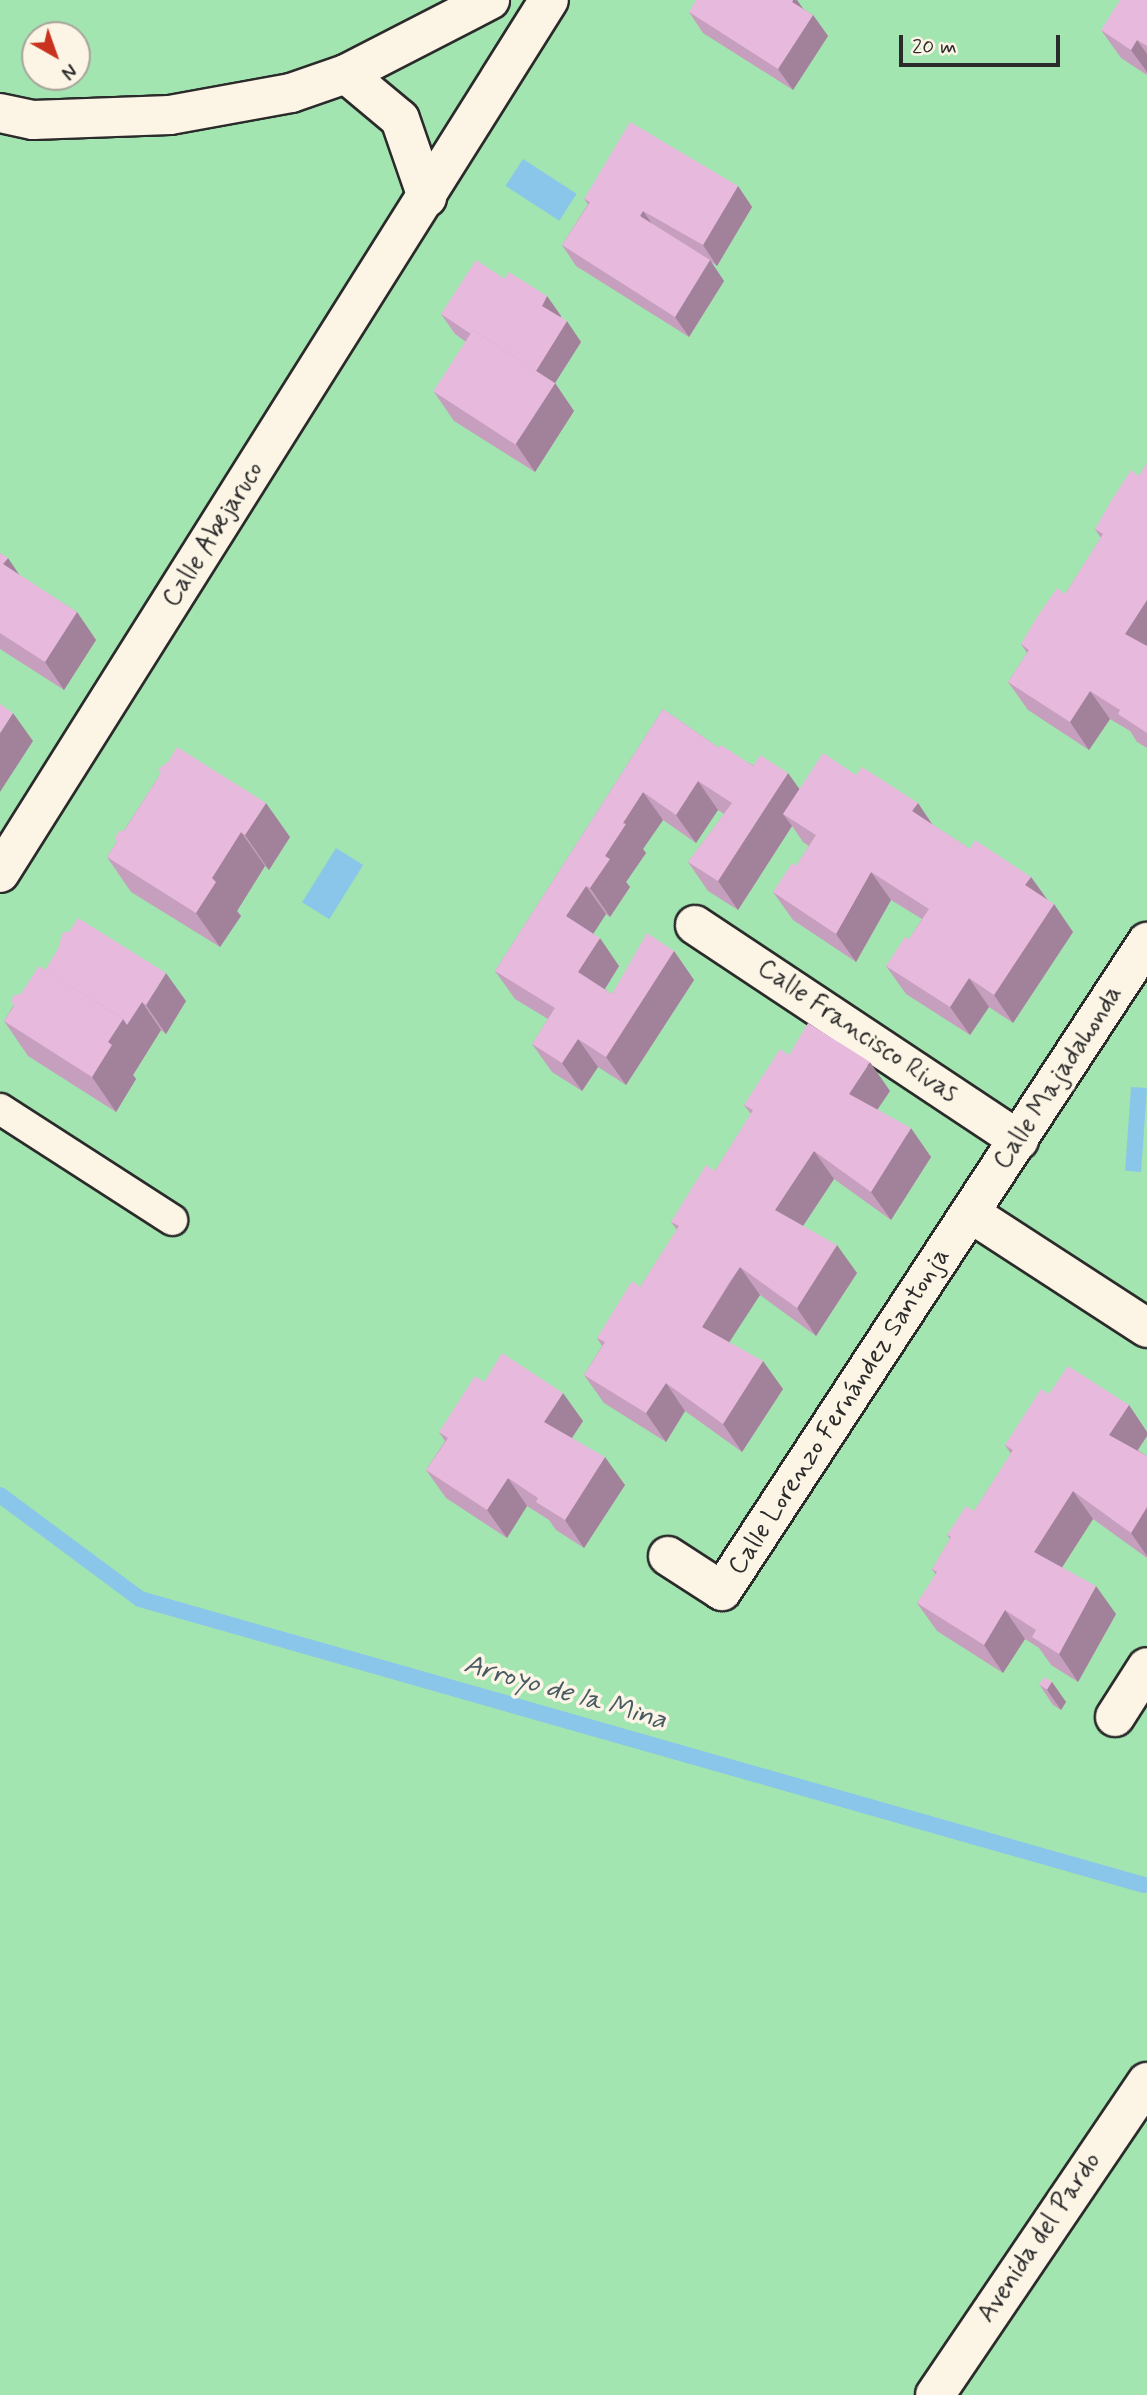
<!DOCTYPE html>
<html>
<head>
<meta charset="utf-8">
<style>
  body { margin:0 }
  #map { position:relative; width:1147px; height:2395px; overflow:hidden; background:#f8e9e3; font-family:Mynerve,sans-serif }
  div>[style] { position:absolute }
  .green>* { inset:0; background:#a2e5b0 }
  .water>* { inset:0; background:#8ac6e9; transform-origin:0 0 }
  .stream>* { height:16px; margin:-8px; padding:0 8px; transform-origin:8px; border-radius:8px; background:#8ac6e9 }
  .roads { filter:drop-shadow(2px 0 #2b2b2b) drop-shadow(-2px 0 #2b2b2b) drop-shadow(0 2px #2b2b2b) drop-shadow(0 -2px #2b2b2b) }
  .service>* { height:30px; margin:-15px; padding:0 15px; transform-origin:15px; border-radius:15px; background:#fcf5e5 }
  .minor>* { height:38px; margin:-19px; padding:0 19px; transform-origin:19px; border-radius:19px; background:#fcf5e5 }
  .wall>* { inset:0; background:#c79fbe }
  .shaded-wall>* { inset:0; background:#a2829b }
  .building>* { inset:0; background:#e7b9dd; transform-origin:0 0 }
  span { translate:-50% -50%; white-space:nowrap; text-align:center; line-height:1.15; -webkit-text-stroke:7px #fcf5e5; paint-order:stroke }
  .street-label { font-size:26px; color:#2b2b2b }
  .water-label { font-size:28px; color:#485a64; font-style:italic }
  .north { position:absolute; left:21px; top:21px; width:70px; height:70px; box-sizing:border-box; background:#fcf5e5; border:2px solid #a8a49b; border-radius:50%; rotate:140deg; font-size:19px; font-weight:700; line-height:28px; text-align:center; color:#2b2b2b }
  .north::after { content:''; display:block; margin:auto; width:24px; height:32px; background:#c8321e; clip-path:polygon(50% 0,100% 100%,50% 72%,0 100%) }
  .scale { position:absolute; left:899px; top:35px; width:161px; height:32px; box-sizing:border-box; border:4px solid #2b2b2b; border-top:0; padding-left:9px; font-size:21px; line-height:24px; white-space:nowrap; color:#2b2b2b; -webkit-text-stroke:5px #fcf5e5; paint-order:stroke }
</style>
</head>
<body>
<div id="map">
  <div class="green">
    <i style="clip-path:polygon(evenodd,0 0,1147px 0,1147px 2395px,0 2395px,0 0,35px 35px,77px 35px,77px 77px,35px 77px,35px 35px)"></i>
  </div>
  <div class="water">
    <i style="left:523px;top:159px;width:64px;height:32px;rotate:33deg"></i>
    <i style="left:336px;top:848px;width:32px;height:64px;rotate:32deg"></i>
    <i style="left:1131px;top:1087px;width:16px;height:84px;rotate:4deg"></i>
  </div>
  <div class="stream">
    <i style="left:0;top:1495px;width:174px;rotate:36.6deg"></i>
    <i style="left:140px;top:1599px;width:1044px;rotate:15.9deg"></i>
  </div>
  <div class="roads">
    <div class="service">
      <i style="left:0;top:1109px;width:205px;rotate:32.8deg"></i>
    </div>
    <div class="minor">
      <i style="left:346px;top:74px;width:70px;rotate:39.8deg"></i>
      <i style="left:400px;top:119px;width:83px;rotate:70.9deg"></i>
      <i style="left:0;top:113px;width:34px;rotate:12deg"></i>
      <i style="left:33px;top:120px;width:137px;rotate:-2.1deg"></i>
      <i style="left:170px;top:115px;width:123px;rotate:-10.3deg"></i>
      <i style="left:291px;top:93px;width:58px;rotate:-19.1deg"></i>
      <i style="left:346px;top:74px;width:162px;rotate:-27.2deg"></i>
      <i style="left:0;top:873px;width:1031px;rotate:-57.84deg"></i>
      <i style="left:695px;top:925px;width:389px;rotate:33.6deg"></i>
      <i style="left:970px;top:1213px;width:211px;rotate:33deg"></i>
      <i style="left:668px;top:1556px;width:64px;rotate:32.9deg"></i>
      <i style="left:722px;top:1591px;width:776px;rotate:-56.78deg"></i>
      <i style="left:1115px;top:1717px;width:59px;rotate:-57.4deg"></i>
      <i style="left:935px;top:2395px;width:378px;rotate:-55.9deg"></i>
    </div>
  </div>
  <div class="wall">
    <i style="clip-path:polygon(797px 0,802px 8px,813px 15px,828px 36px,793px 90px,703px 33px,689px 12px)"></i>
    <i style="clip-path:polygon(1147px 0,1147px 75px,1121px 58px,1101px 30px)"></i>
    <i style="clip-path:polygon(738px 186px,752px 207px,717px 266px,711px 262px,724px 281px,689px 337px,576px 266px,562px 245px,588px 204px,584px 199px)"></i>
    <i style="clip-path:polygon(505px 279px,547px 296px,561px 316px,561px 317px,581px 342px,555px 383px,574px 411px,535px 472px,454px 421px,434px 392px,466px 342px,455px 334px,441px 314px)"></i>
    <i style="clip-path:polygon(1147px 463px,1147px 748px,1137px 742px,1130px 731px,1110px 719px,1089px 750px,1028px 710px,1008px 682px,1027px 653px,1021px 644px,1065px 594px,1101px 538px,1095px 529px,1139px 476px)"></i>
    <i style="clip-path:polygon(0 553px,19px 575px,77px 612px,96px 640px,64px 690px,0 649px)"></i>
    <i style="clip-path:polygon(663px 709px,719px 748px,800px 789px,856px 775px,918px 803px,933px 825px,970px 849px,1031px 877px,1047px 899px,1073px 932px,1013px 1023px,989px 1007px,970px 1035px,906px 994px,886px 966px,909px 939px,922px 919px,891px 900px,856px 962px,793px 920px,773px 892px,796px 866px,809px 846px,803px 842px,792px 826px,738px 910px,708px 891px,688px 862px,724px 814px,718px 810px,696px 843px,663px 820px,643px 849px,646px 853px,626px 882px,630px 887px,610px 917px,606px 914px,593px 934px,619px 966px,605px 989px,612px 994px,674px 951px,694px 980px,626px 1085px,598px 1067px,582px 1091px,552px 1072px,532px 1044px,548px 1019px,515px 999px,495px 971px)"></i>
    <i style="clip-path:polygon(161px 773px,290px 837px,269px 870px,265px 866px,237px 911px,241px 916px,220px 947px,131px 892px,107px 857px)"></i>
    <i style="clip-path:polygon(45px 970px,186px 1001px,166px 1034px,161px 1030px,133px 1075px,136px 1079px,116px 1112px,28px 1056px,4px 1021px,20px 995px)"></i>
    <i style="clip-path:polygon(789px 1055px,890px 1091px,877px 1110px,931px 1157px,891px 1220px,834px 1179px,803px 1226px,857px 1273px,816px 1336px,760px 1295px,749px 1311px,729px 1342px,783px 1389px,742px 1452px,685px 1411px,666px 1442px,604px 1403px,584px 1375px,602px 1346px,597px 1338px,640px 1287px,677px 1230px,671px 1222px,715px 1171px,751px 1114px,744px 1105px)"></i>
    <i style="clip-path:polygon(484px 1382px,583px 1421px,572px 1438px,625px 1485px,584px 1548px,556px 1530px,549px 1520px,527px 1506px,507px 1538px,446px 1498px,426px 1470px,445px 1441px,439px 1432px)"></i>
    <i style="clip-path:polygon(1049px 1394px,1129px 1405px,1147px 1432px,1147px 1436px,1138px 1450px,1147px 1456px,1147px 1558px,1093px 1519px,1062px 1567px,1116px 1614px,1078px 1682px,1051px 1665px,1039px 1648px,1025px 1639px,1003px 1673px,937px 1631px,917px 1603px,936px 1575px,932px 1569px,950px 1539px,947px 1535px,974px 1511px,1011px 1454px,1005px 1445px)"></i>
    <i style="clip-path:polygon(1052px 1682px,1066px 1702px,1061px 1710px,1053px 1705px,1039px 1684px)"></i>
  </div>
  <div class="shaded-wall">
    <i style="clip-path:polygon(793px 0,797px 0,809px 17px,792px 2px)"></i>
    <i style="clip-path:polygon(813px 15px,828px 36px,793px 90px,778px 69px)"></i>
    <i style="clip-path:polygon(1137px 40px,1147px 54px,1147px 72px,1131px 50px)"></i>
    <i style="clip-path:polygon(738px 186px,752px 207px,717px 266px,703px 245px)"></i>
    <i style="clip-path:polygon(643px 211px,657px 231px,640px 216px)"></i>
    <i style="clip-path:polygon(710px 260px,724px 281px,689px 337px,675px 317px)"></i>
    <i style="clip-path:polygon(547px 296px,561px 316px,556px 326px,542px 306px)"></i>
    <i style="clip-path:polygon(567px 321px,581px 342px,555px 383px,574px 411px,535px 472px,516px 444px,534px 374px)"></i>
    <i style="clip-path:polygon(8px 558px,27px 586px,3px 564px)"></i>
    <i style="clip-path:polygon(1147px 600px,1147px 659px,1125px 634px)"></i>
    <i style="clip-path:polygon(77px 612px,96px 640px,64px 690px,45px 662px)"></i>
    <i style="clip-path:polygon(1090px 691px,1110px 719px,1089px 750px,1070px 722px)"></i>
    <i style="clip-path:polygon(13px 713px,33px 741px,0 792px,0 733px)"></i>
    <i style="clip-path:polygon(788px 773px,808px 801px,783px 814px,792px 826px,738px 910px,718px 881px)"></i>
    <i style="clip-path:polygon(698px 781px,718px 810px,696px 843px,676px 815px)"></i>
    <i style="clip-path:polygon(643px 792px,663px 820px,643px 849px,646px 853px,626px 882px,630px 887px,610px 917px,590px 888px,605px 856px,623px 823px)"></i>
    <i style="clip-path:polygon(266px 803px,290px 837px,269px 870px,245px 835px)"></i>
    <i style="clip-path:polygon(918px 803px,937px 832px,912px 811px)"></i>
    <i style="clip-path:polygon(241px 832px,265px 866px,237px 911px,241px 916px,220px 947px,196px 913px,212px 878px)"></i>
    <i style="clip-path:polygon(871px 872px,891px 900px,856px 962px,836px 934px)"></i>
    <i style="clip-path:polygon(1031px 877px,1051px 905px,1025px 885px)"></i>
    <i style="clip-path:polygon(586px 886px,606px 914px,586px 945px,566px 916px)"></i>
    <i style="clip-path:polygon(1054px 904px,1073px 932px,1013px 1023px,994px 995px)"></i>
    <i style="clip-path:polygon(600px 938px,619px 966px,598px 1000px,578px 972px)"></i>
    <i style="clip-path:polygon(674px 951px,694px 980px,626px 1085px,606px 1057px)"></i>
    <i style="clip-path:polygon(166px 973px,186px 1001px,166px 1034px,146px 1005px)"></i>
    <i style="clip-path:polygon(969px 978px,989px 1007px,970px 1035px,950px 1007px)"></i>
    <i style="clip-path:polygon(142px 1002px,161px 1030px,133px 1075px,136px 1079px,116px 1112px,92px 1077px,108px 1042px,123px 1019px)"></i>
    <i style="clip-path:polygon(578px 1039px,598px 1067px,582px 1091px,562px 1063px)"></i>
    <i style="clip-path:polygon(870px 1062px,890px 1091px,869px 1122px,849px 1094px)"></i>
    <i style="clip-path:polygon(911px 1128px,931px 1157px,891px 1220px,871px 1192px)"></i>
    <i style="clip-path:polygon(814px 1151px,834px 1179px,795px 1238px,775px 1210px)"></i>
    <i style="clip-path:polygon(837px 1245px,857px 1273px,816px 1336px,797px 1308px)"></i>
    <i style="clip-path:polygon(740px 1267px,760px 1295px,721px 1355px,702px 1327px)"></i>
    <i style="clip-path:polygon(763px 1361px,783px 1389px,742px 1452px,723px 1424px)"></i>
    <i style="clip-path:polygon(666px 1383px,685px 1411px,666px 1442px,646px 1413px)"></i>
    <i style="clip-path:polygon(563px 1393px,583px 1421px,564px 1450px,544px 1422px)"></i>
    <i style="clip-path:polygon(1129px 1405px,1147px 1432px,1147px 1436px,1129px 1463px,1109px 1435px)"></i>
    <i style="clip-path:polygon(605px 1457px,625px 1485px,584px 1548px,565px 1520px)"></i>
    <i style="clip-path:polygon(508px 1478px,527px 1506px,507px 1538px,487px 1510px)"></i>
    <i style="clip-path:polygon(1073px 1491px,1093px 1519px,1054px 1580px,1034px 1552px)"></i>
    <i style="clip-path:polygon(1147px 1507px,1147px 1556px,1131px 1533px)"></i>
    <i style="clip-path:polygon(1096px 1586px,1116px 1614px,1078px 1682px,1059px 1654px)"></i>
    <i style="clip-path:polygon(1005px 1610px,1025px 1639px,1003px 1673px,984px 1645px)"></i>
    <i style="clip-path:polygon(1052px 1682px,1066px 1702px,1061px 1710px,1047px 1690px)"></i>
  </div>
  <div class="building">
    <i style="clip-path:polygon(696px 0,793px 0,792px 2px,813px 15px,778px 69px,689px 12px)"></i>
    <i style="clip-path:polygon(1120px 0,1147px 0,1147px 46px,1137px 40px,1131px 50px,1101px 30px)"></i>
    <i style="clip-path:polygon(630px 122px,738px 186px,703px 245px,643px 211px,640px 216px,710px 260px,675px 317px,562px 245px,590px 202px,584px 199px)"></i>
    <i style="clip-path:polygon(476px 260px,505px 279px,509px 272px,547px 296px,542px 306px,567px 321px,536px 371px,473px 330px,471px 334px,441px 314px)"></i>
    <i style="left:473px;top:330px;width:98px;height:73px;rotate:33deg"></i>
    <i style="clip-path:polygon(1147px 463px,1147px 600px,1125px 634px,1147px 646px,1147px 733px,1118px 714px,1120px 710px,1090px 691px,1070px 722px,1008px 682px,1029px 650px,1021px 644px,1037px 617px,1057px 588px,1065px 594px,1103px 534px,1095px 529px,1111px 501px,1131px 470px,1139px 476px)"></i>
    <i style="clip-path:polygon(0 553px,8px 558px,3px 564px,77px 612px,45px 662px,0 633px)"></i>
    <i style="clip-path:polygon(0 704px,13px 713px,0 733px)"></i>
    <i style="clip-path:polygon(663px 709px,719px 748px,721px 745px,753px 766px,760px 755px,788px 773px,718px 881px,688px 862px,732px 803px,698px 781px,676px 815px,643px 792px,623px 823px,626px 824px,605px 856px,610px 859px,590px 888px,586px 886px,566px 916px,600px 938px,578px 972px,612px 994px,647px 933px,674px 951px,606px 1057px,578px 1039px,562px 1063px,532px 1044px,555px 1008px,495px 971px)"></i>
    <i style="clip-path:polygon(177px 747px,266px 803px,245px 835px,241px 832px,212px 878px,216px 882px,196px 913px,107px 857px,117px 842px,115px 838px,119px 831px,124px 831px,161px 773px,158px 769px,168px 762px)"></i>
    <i style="clip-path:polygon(823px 753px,856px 775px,862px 767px,918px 803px,912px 811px,970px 849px,975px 840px,1031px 877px,1025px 885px,1054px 904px,994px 995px,969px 978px,950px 1007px,886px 966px,905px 937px,909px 939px,929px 909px,871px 872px,836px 934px,773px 892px,792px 863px,796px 866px,816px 835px,783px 814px)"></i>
    <i style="clip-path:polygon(78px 918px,166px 973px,146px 1005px,142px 1002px,127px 1025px,123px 1019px,45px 970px,58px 949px,63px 932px,69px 932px)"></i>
    <i style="clip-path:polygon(39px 966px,123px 1019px,108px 1042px,112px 1045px,92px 1077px,4px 1021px,14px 1006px,11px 1001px,15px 994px,20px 995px)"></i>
    <i style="clip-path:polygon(808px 1023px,870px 1062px,849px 1094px,911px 1128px,871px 1192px,814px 1151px,775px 1210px,837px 1245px,797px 1308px,740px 1267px,729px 1283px,702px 1327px,763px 1361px,723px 1424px,666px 1383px,646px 1413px,584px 1375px,605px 1342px,597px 1338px,632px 1281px,640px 1287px,679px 1226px,671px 1222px,706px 1165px,715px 1171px,753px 1110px,744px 1105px,780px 1049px,789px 1055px)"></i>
    <i style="clip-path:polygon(502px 1353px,563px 1393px,544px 1422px,605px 1457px,565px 1520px,536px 1502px,538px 1498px,508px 1478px,487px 1510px,426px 1470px,448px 1438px,439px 1432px,475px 1376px,484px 1382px)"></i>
    <i style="clip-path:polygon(1068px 1366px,1129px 1405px,1109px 1435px,1147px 1456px,1147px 1507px,1131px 1533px,1073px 1491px,1034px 1552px,1096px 1586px,1059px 1654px,1032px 1637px,1036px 1630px,1005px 1610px,984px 1645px,917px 1603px,937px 1572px,932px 1569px,951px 1537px,947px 1535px,966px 1506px,974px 1511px,1013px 1450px,1005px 1445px,1041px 1389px,1049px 1394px)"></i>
    <i style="left:1044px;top:1677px;width:9px;height:9px;rotate:32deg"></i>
  </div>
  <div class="street-label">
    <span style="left:214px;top:535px;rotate:-58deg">Calle Abejaruco</span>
    <span style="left:857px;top:1032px;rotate:34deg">Calle Francisco Rivas</span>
    <span style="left:1059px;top:1078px;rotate:-57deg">Calle Majadahonda</span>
    <span style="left:840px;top:1412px;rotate:-57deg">Calle Lorenzo Fernández Santonja</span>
    <span style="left:1040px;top:2238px;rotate:-56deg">Avenida del Pardo</span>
  </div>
  <div class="water-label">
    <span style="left:565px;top:1693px;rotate:16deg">Arroyo de la Mina</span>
  </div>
  <div class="north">N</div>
  <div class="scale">20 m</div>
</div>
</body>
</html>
